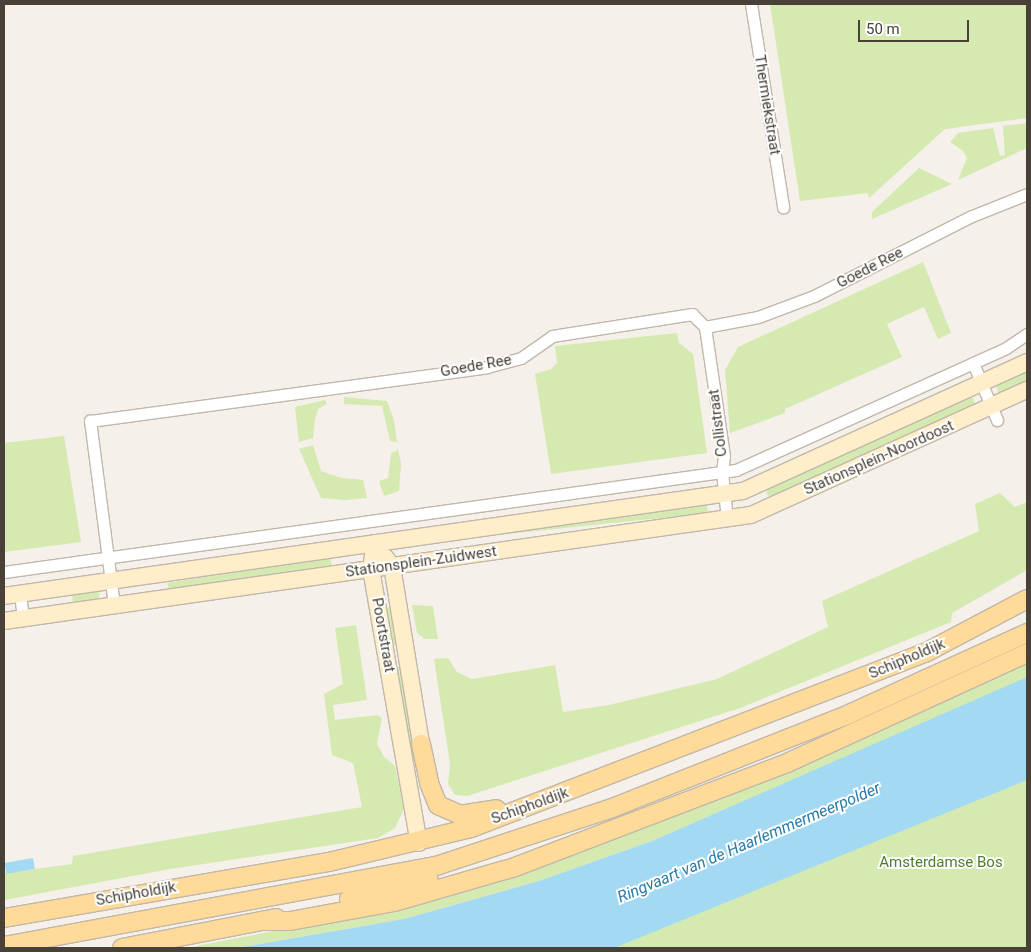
<!DOCTYPE html>
<html>
<head>
<meta charset="utf-8">
<style>
  body { margin:0 }
  #map { position:relative; width:1031px; height:952px; overflow:hidden; background:#f5f0e9; font-family:Roboto,sans-serif }
  div>[style] { position:absolute }
  .green>* { inset:0; background:#d5eab0; transform-origin:0 0 }
  .water>* { inset:0; background:#a3d9f3; transform-origin:0 0 }
  .roads { filter:drop-shadow(1px 0 #c1b7ab) drop-shadow(-1px 0 #c1b7ab) drop-shadow(0 1px #c1b7ab) drop-shadow(0 -1px #c1b7ab) }
  .street>* { height:11px; margin:-5.5px; padding:0 5.5px; transform-origin:5.5px; border-radius:5.5px; background:#fff }
  .secondary>* { height:16px; margin:-8px; padding:0 8px; transform-origin:8px; border-radius:8px; background:#ffeec9 }
  .primary>* { height:18px; margin:-9px; padding:0 9px; transform-origin:9px; border-radius:9px; background:#ffda98 }
  span { translate:-50% -50%; white-space:nowrap; text-align:center; line-height:1.15; -webkit-text-stroke:4px #fff; paint-order:stroke }
  .street-label { font-size:15px; color:#494037 }
  .park-label { font-size:15px; color:#4e7e27 }
  .water-label { font-size:16px; color:#287ca9; font-style:italic }
  .frame { position:absolute; inset:0; border:5px solid #494037; pointer-events:none }
  .scale { position:absolute; left:858px; top:20px; width:111px; height:22px; box-sizing:border-box; border:2px solid #494037; border-top:0; padding-left:6px; font-size:15px; line-height:18px; white-space:nowrap; color:#494037; -webkit-text-stroke:4px #fff; paint-order:stroke }
</style>
</head>
<body>
<div id="map">
  <div class="green">
    <i style="clip-path:polygon(770px 4px,1027px 4px,1027px 118px,945px 129px,869px 198px,868px 193px,800px 201px)"></i>
    <i style="clip-path:polygon(1027px 123px,1027px 148px,958px 180px,967px 158px,963px 151px,950px 142px,958px 133px,993px 128px,1000px 156px,1005px 155px,1003px 126px)"></i>
    <i style="clip-path:polygon(919px 168px,952px 184px,872px 219px,872px 212px)"></i>
    <i style="clip-path:polygon(923px 262px,951px 333px,938px 339px,924px 307px,887px 324px,902px 357px,785px 409px,785px 413px,730px 433px,725px 370px,738px 347px)"></i>
    <i style="clip-path:polygon(677px 333px,679px 343px,693px 354px,707px 453px,551px 474px,535px 374px,551px 369px,557px 363px,555px 346px)"></i>
    <i style="clip-path:polygon(1027px 369px,1027px 382px,1004px 393px,998px 392px,996px 385px)"></i>
    <i style="clip-path:polygon(344px 397px,387px 401px,394px 420px,397px 442px,390px 441px,382px 406px,344px 404px)"></i>
    <i style="clip-path:polygon(968px 397px,973px 398px,975px 405px,771px 499px,766px 493px,769px 488px)"></i>
    <i style="clip-path:polygon(325px 400px,327px 404px,318px 409px,315px 419px,313px 438px,299px 442px,295px 407px)"></i>
    <i style="clip-path:polygon(64px 436px,81px 542px,4px 552px,4px 443px)"></i>
    <i style="clip-path:polygon(313px 445px,321px 471px,341px 478px,363px 480px,367px 498px,345px 500px,321px 498px,299px 449px)"></i>
    <i style="clip-path:polygon(398px 450px,401px 463px,399px 491px,384px 496px,379px 481px,388px 478px,391px 453px)"></i>
    <i style="clip-path:polygon(1000px 493px,1015px 507px,1027px 502px,1027px 570px,952px 613px,951px 622px,740px 708px,579px 760px,467px 796px,455px 795px,448px 784px,450px 764px,434px 659px,448px 658px,457px 672px,472px 679px,555px 665px,563px 712px,609px 705px,717px 679px,828px 627px,822px 601px,979px 531px,975px 504px)"></i>
    <i style="left:707px;top:504px;width:9px;height:270px;rotate:84deg"></i>
    <i style="clip-path:polygon(330px 557px,332px 567px,170px 590px,167px 583px)"></i>
    <i style="clip-path:polygon(97px 590px,100px 594px,98px 599px,73px 604px,72px 594px)"></i>
    <i style="clip-path:polygon(412px 605px,433px 606px,438px 639px,425px 639px,417px 633px)"></i>
    <i style="left:391px;top:607px;width:38px;height:5px;rotate:81deg"></i>
    <i style="clip-path:polygon(356px 625px,367px 700px,333px 705px,335px 720px,377px 715px,382px 718px,377px 744px,384px 757px,395px 766px,404px 809px,395px 828px,378px 838px,170px 869px,4px 900px,4px 873px,72px 864px,73px 856px,362px 807px,353px 763px,332px 755px,324px 694px,343px 684px,335px 628px)"></i>
    <i style="clip-path:polygon(1027px 660px,1027px 677px,1001px 690px,652px 841px,539px 881px,404px 919px,236px 948px,186px 948px,444px 898px,502px 881px,658px 822px)"></i>
    <i style="left:400px;top:667px;width:76px;height:4px;rotate:80deg"></i>
    <i style="clip-path:polygon(1027px 744px,1027px 948px,400px 948px)"></i>
  </div>
  <div class="water">
    <i style="clip-path:polygon(1027px 677px,1027px 780px,614px 948px,236px 948px,404px 919px,539px 881px,652px 841px)"></i>
    <i style="left:33px;top:858px;width:11px;height:29px;rotate:80deg"></i>
  </div>
  <div class="roads">
    <div class="street">
      <i style="left:751px;top:4px;width:206px;rotate:81deg"></i>
      <i style="left:705px;top:327px;width:54px;rotate:-10.7deg"></i>
      <i style="left:758px;top:317px;width:60px;rotate:-20.6deg"></i>
      <i style="left:814px;top:296px;width:177px;rotate:-26.9deg"></i>
      <i style="left:972px;top:216px;width:59px;rotate:-21.8deg"></i>
      <i style="left:705px;top:327px;width:130px;rotate:81.6deg"></i>
      <i style="left:724px;top:456px;width:16px;rotate:97deg"></i>
      <i style="left:722px;top:472px;width:47px;rotate:83.9deg"></i>
      <i style="left:973px;top:363px;width:62px;rotate:67.2deg"></i>
      <i style="left:4px;top:572px;width:739px;rotate:-7.93deg"></i>
      <i style="left:736px;top:470px;width:296px;rotate:-24.3deg"></i>
      <i style="left:1006px;top:348px;width:25px;rotate:-34deg"></i>
      <i style="left:20px;top:594px;width:24px;rotate:83deg"></i>
      <i style="left:114px;top:605px;width:186px;rotate:-97.4deg"></i>
      <i style="left:90px;top:421px;width:401px;rotate:-7.7deg"></i>
      <i style="left:487px;top:367px;width:35px;rotate:-15deg"></i>
      <i style="left:521px;top:358px;width:38px;rotate:-35deg"></i>
      <i style="left:552px;top:336px;width:142px;rotate:-8.9deg"></i>
      <i style="left:692px;top:314px;width:18px;rotate:45deg"></i>
    </div>
    <div class="secondary">
      <i style="left:375px;top:543px;width:26px;rotate:99deg"></i>
      <i style="left:371px;top:569px;width:278px;rotate:80.1deg"></i>
      <i style="left:385px;top:557px;width:11px;rotate:52deg"></i>
      <i style="left:392px;top:566px;width:180px;rotate:80.7deg"></i>
      <i style="left:4px;top:596px;width:746px;rotate:-8.09deg"></i>
      <i style="left:743px;top:491px;width:312px;rotate:-24.4deg"></i>
      <i style="left:4px;top:621px;width:754px;rotate:-8.08deg"></i>
      <i style="left:751px;top:515px;width:303px;rotate:-24.4deg"></i>
    </div>
    <div class="primary">
      <i style="left:421px;top:744px;width:40px;rotate:78deg"></i>
      <i style="left:429px;top:783px;width:24px;rotate:68deg"></i>
      <i style="left:438px;top:805px;width:24px;rotate:24deg"></i>
      <i style="left:460px;top:815px;width:37px;rotate:-9deg"></i>
      <i style="left:349px;top:899px;width:82px;rotate:-13.4deg"></i>
      <i style="left:4px;top:918px;width:330px;rotate:-9.8deg"></i>
      <i style="left:329px;top:862px;width:146px;rotate:-13.5deg"></i>
      <i style="left:471px;top:828px;width:487px;rotate:-21.1deg"></i>
      <i style="left:925px;top:653px;width:115px;rotate:-27.9deg"></i>
      <i style="left:265px;top:921px;width:25px"></i>
      <i style="left:290px;top:921px;width:106px;rotate:-10.4deg"></i>
      <i style="left:394px;top:902px;width:126px;rotate:-16.1deg"></i>
      <i style="left:515px;top:867px;width:291px;rotate:-20.9deg"></i>
      <i style="left:787px;top:763px;width:264px;rotate:-24.6deg"></i>
      <i style="left:4px;top:946px;width:442px;rotate:-10.5deg"></i>
      <i style="left:439px;top:865px;width:182px;rotate:-18.2deg"></i>
      <i style="left:612px;top:808px;width:253px;rotate:-21.6deg"></i>
      <i style="left:847px;top:715px;width:198px;rotate:-24.5deg"></i>
      <i style="left:122px;top:948px;width:157px;rotate:-11deg"></i>
    </div>
  </div>
  <div class="street-label">
    <span style="left:767px;top:105px;rotate:81deg">Thermiekstraat</span>
    <span style="left:870px;top:268px;rotate:-27deg">Goede Ree</span>
    <span style="left:476px;top:366px;rotate:-10deg">Goede Ree</span>
    <span style="left:718px;top:423px;rotate:-97deg">Collistraat</span>
    <span style="left:879px;top:458px;rotate:-24deg">Stationsplein-Noordoost</span>
    <span style="left:421px;top:562px;rotate:-8deg">Stationsplein-Zuidwest</span>
    <span style="left:383px;top:635px;rotate:80deg">Poortstraat</span>
    <span style="left:907px;top:659px;rotate:-23deg">Schipholdijk</span>
    <span style="left:530px;top:806px;rotate:-20deg">Schipholdijk</span>
    <span style="left:136px;top:894px;rotate:-10deg">Schipholdijk</span>
  </div>
  <div class="park-label">
    <span style="left:941px;top:863px">Amsterdamse Bos</span>
  </div>
  <div class="water-label">
    <span style="left:749px;top:843px;rotate:-23deg">Ringvaart van de Haarlemmermeerpolder</span>
  </div>
  <div class="frame"></div>
  <div class="scale">50 m</div>
</div>
</body>
</html>
